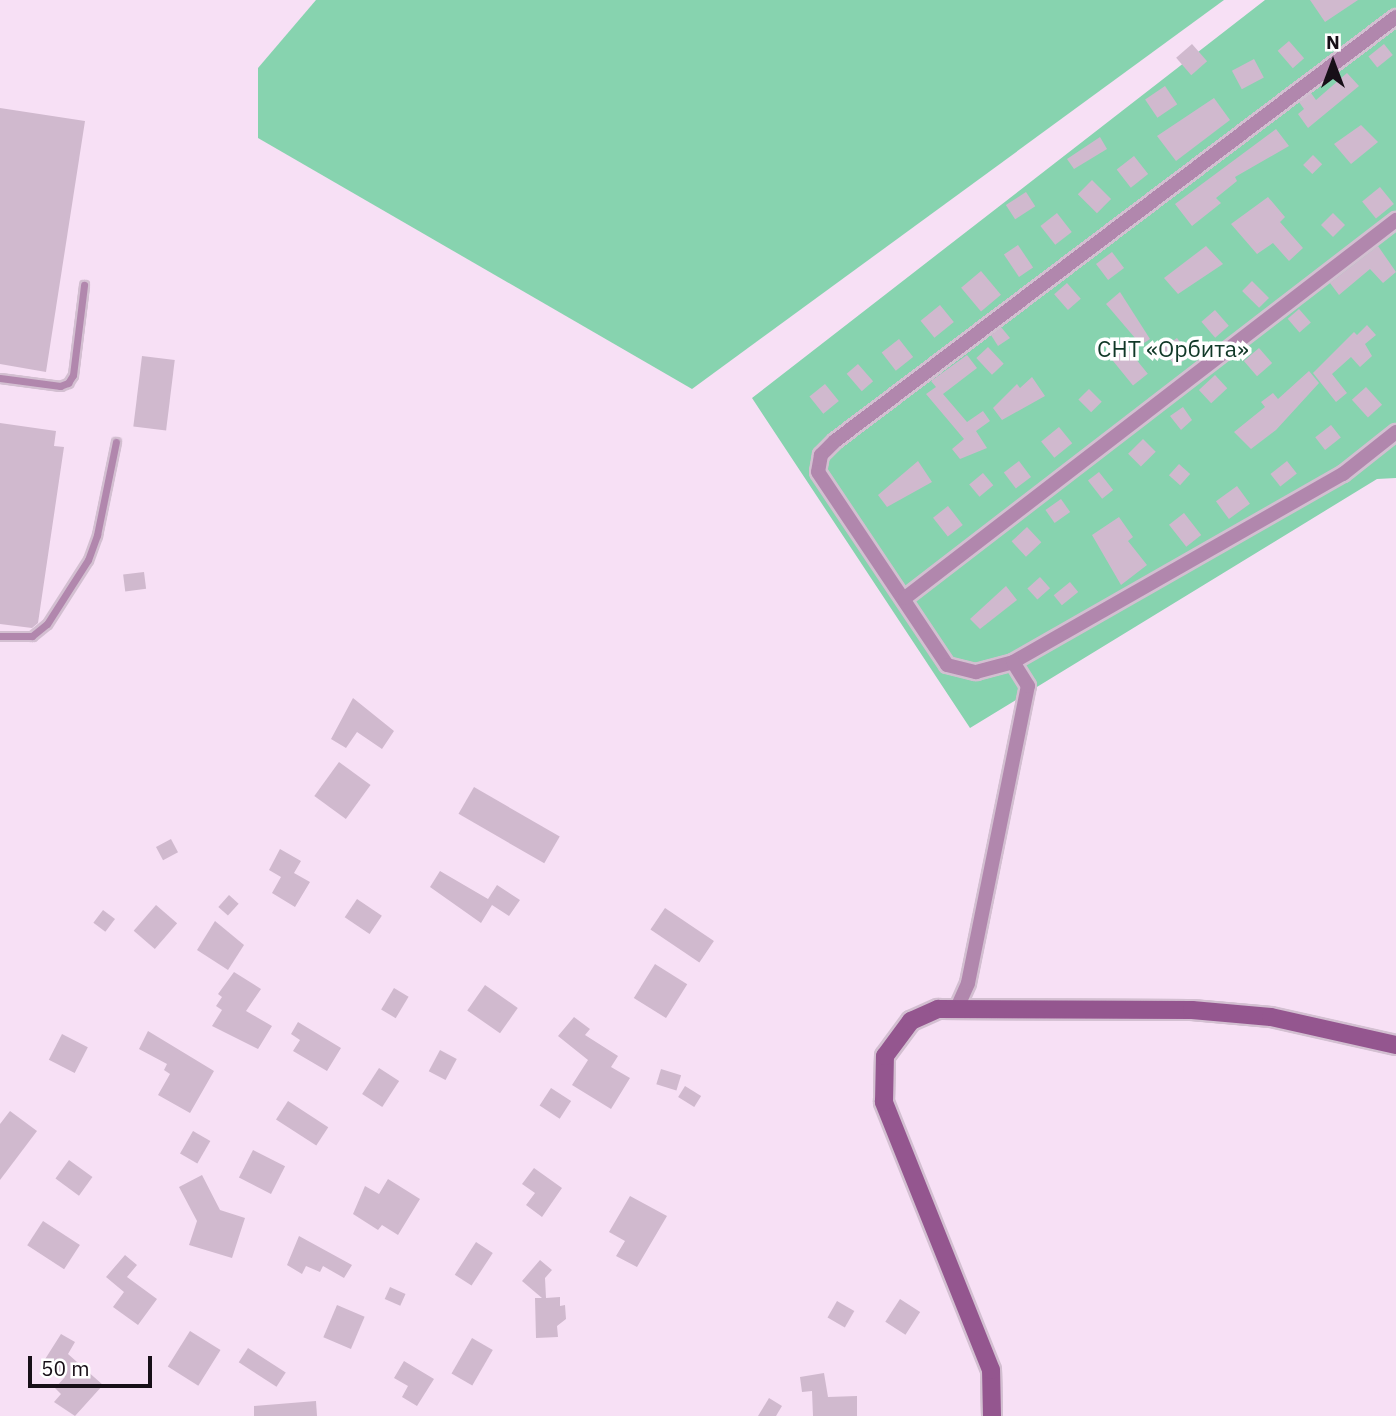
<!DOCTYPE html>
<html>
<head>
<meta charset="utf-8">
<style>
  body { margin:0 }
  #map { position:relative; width:1396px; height:1416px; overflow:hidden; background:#f7e0f5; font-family:"IBM Plex Sans",sans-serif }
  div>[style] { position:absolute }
  .green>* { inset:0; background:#87d3af }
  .building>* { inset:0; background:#d0b9ce; transform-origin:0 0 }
  .roads { filter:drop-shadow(2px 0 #d3bfd1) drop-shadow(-2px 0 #d3bfd1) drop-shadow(0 2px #d3bfd1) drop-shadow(0 -2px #d3bfd1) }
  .lane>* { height:7px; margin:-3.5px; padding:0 3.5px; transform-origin:3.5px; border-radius:3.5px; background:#b187ad }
  .street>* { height:14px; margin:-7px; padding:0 7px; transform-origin:7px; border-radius:7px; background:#b187ad }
  .secondary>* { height:18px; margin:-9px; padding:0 9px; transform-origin:9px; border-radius:9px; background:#94568f }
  span { translate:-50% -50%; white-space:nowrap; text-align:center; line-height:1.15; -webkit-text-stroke:7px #fff; paint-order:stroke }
  .park-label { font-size:23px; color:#103827 }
  .north { position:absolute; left:1298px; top:28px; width:70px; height:70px; -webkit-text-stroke:5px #fff; paint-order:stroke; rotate:0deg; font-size:19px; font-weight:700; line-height:28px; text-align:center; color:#170f17 }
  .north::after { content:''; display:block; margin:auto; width:24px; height:32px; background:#170f17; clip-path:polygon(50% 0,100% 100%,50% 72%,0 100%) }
  .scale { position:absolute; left:28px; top:1356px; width:124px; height:32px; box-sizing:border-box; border:4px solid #170f17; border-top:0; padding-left:9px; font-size:21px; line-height:24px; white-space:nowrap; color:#170f17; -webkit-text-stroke:5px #fff; paint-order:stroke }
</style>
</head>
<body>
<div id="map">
  <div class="green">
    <i style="clip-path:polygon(316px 0,1224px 0,692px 389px,258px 138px,258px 68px)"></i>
    <i style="clip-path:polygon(1265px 0,1396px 0,1396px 478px,1377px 479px,970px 728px,752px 398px)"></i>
  </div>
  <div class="building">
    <i style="clip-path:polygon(1310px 0,1358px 0,1325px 22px)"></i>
    <i style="left:1289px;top:41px;width:23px;height:15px;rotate:49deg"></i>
    <i style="left:1192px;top:44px;width:23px;height:21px;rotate:49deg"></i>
    <i style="left:1384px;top:44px;width:14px;height:20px;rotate:51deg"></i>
    <i style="left:1254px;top:59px;width:21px;height:25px;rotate:62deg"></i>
    <i style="clip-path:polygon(1347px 73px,1359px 86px,1308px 128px,1298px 114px,1304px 109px,1299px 102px,1311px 93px,1316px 100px)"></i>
    <i style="left:1165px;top:86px;width:22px;height:24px;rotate:56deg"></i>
    <i style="clip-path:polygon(1214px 98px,1230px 120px,1176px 161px,1157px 136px)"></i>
    <i style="clip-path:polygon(0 108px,85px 121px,46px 372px,0 364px)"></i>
    <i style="clip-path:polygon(1361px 125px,1378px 142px,1351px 164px,1334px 144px)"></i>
    <i style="clip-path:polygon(1276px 129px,1289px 146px,1235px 177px,1237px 181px,1216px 198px,1221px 203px,1192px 226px,1175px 204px)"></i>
    <i style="clip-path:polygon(1100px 137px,1107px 149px,1074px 169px,1067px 159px)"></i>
    <i style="left:1313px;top:155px;width:13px;height:14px;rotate:45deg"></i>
    <i style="left:1134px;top:156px;width:23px;height:22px;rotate:52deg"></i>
    <i style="left:1092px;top:180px;width:27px;height:20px;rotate:45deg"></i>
    <i style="left:1380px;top:187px;width:22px;height:23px;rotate:51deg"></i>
    <i style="left:1026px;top:192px;width:17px;height:24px;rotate:57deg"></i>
    <i style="clip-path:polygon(1268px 197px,1285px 217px,1280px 222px,1303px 248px,1289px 261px,1273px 243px,1257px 254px,1231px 224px)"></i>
    <i style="left:1057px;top:213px;width:24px;height:21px;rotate:52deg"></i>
    <i style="left:1333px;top:213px;width:17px;height:17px;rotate:45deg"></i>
    <i style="left:1018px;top:245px;width:27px;height:17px;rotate:56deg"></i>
    <i style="clip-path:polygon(1206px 246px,1223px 264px,1178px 294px,1164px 278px)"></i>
    <i style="clip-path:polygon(1378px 246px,1396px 272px,1383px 283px,1370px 269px,1339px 295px,1330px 283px)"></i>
    <i style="left:1112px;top:252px;width:20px;height:20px;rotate:53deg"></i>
    <i style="left:981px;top:271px;width:31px;height:26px;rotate:50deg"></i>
    <i style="left:1252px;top:281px;width:24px;height:14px;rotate:45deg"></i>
    <i style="left:1067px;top:283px;width:21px;height:17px;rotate:49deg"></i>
    <i style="clip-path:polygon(1120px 292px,1150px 339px,1141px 345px,1106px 304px)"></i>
    <i style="left:940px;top:305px;width:22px;height:25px;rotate:51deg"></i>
    <i style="left:1299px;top:309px;width:18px;height:15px;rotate:49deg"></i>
    <i style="left:1215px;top:310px;width:21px;height:18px;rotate:49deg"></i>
    <i style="clip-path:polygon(1367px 325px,1376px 335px,1365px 344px,1372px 356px,1360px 367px,1351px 357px,1332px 374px,1347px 393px,1336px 402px,1313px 373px,1354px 332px,1357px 335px)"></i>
    <i style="clip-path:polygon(1001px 327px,1010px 338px,998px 346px,991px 335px)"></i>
    <i style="left:1177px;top:338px;width:22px;height:18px;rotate:54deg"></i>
    <i style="left:899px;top:339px;width:23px;height:22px;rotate:52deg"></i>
    <i style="left:988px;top:347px;width:23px;height:16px;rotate:47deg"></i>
    <i style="left:1127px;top:348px;width:33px;height:19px;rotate:51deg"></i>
    <i style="left:1259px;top:348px;width:20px;height:20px;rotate:49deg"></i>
    <i style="clip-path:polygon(967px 355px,977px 368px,943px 394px,967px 422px,983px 411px,990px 421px,976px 431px,987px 448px,960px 459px,952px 449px,964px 439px,926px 394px,936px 387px,931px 381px)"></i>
    <i style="left:142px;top:356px;width:33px;height:71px;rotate:7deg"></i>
    <i style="left:858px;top:364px;width:23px;height:15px;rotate:49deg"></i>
    <i style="clip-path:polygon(1309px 371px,1319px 383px,1276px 430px,1251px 449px,1234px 432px,1265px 407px,1261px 402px,1273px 393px,1278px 399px)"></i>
    <i style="left:1215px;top:375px;width:18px;height:22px;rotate:47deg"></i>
    <i style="clip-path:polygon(1032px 377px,1045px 396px,1002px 420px,993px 408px,1017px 384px,1020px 388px)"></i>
    <i style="left:825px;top:384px;width:22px;height:20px;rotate:51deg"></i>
    <i style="left:1366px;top:387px;width:24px;height:19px;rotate:48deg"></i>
    <i style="left:1089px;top:389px;width:18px;height:15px;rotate:45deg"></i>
    <i style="clip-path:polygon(1183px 407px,1192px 420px,1181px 430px,1170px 416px)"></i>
    <i style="clip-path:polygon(0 423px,56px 431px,54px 446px,64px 447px,38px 623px,32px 628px,0 624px)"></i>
    <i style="left:1331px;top:425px;width:16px;height:20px;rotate:52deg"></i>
    <i style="left:1059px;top:427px;width:21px;height:23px;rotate:51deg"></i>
    <i style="left:1143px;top:439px;width:18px;height:21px;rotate:45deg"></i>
    <i style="clip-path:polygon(918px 461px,932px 482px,887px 507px,878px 495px)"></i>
    <i style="left:1019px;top:461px;width:20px;height:19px;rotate:53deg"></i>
    <i style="left:1287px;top:461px;width:16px;height:21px;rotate:52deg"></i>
    <i style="left:1179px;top:464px;width:15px;height:15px;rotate:42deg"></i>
    <i style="left:1099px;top:472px;width:23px;height:14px;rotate:52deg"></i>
    <i style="left:983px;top:473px;width:16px;height:18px;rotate:50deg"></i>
    <i style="left:1237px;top:486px;width:22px;height:26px;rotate:54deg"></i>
    <i style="left:1061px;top:499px;width:16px;height:19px;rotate:55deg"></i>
    <i style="left:948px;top:506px;width:24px;height:19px;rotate:52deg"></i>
    <i style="left:1184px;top:513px;width:28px;height:19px;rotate:52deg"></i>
    <i style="clip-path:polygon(1119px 517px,1133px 537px,1128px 541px,1147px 565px,1121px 585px,1092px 535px)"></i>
    <i style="left:1027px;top:527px;width:21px;height:21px;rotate:47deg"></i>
    <i style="left:144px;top:572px;width:17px;height:21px;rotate:83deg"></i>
    <i style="left:1040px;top:577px;width:15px;height:17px;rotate:48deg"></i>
    <i style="left:1070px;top:582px;width:13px;height:21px;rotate:51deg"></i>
    <i style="clip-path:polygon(1006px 586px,1017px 600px,980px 629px,970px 619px)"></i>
    <i style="clip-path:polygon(353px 698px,394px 731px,382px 749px,357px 732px,346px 748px,331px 739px)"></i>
    <i style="left:339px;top:762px;width:39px;height:42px;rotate:36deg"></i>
    <i style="left:474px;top:787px;width:99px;height:31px;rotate:30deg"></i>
    <i style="left:171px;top:839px;width:15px;height:17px;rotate:62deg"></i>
    <i style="clip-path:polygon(280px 849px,301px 861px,294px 873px,310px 882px,295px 907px,272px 893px,281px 877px,269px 870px)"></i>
    <i style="clip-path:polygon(440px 871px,488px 899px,497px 885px,520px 900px,509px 916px,492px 905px,481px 923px,430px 887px)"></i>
    <i style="left:229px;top:895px;width:13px;height:16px;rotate:42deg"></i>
    <i style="left:357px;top:899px;width:30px;height:22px;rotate:34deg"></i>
    <i style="left:156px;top:905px;width:28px;height:34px;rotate:41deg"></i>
    <i style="left:665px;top:908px;width:59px;height:26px;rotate:34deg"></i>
    <i style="left:103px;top:910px;width:15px;height:16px;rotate:37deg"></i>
    <i style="clip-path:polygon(215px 921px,244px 945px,228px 970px,197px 950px)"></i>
    <i style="left:655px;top:964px;width:38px;height:40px;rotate:32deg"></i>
    <i style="clip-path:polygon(234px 972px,261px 989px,246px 1011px,272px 1026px,258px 1049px,212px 1026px,222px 1010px,216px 1006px,222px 997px,218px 994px)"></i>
    <i style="left:485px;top:985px;width:40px;height:31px;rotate:35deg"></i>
    <i style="left:394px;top:988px;width:17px;height:25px;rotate:31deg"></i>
    <i style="clip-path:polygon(574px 1017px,590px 1029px,585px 1035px,618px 1056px,611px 1067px,630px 1078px,611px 1109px,572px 1085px,588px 1060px,558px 1036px)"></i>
    <i style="clip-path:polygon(298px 1022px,341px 1048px,327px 1071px,293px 1051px,300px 1040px,291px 1034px)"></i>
    <i style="clip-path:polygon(148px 1031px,214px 1071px,190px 1113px,158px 1095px,170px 1074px,164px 1070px,167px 1064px,139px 1049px)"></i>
    <i style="left:62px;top:1034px;width:29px;height:29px;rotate:27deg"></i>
    <i style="left:440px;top:1050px;width:19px;height:24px;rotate:28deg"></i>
    <i style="left:379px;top:1068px;width:24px;height:31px;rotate:33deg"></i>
    <i style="left:661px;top:1069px;width:21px;height:16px;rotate:17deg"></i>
    <i style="left:685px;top:1086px;width:19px;height:13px;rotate:32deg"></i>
    <i style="left:551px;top:1088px;width:24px;height:21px;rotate:33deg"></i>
    <i style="left:288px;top:1101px;width:48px;height:22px;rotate:33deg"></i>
    <i style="clip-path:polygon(10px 1111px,37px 1131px,0 1180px,0 1124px)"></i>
    <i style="left:193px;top:1131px;width:20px;height:26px;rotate:30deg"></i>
    <i style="left:253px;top:1150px;width:36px;height:31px;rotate:27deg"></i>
    <i style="left:69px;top:1160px;width:29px;height:23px;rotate:36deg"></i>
    <i style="clip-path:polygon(534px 1168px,562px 1188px,542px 1217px,526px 1205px,535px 1193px,522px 1184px)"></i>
    <i style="clip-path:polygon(202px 1175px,220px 1210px,245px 1218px,232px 1258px,189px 1245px,197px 1221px,179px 1187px)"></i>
    <i style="clip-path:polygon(388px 1179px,420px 1199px,398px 1235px,382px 1225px,378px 1230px,353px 1214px,365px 1186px,379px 1194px)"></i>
    <i style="clip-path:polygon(630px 1196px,667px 1216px,637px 1267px,616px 1256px,625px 1241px,609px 1232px)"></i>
    <i style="left:43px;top:1221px;width:44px;height:29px;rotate:33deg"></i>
    <i style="clip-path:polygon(299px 1236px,352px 1265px,344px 1278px,323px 1266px,320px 1272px,306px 1266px,302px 1274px,287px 1265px)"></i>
    <i style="left:476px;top:1242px;width:20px;height:39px;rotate:33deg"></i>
    <i style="clip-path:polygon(125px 1255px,137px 1265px,127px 1277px,157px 1299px,138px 1325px,113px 1307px,124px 1292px,106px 1277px)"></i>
    <i style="clip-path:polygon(540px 1260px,552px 1270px,545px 1278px,546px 1298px,560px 1297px,560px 1306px,565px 1305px,566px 1319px,557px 1326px,558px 1337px,536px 1338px,535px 1298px,542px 1298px,522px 1281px)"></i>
    <i style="left:390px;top:1287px;width:17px;height:13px;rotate:24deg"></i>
    <i style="left:900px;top:1299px;width:24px;height:27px;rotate:33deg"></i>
    <i style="left:837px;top:1301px;width:20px;height:19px;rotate:30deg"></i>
    <i style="left:337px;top:1305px;width:30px;height:35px;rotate:23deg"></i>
    <i style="left:190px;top:1331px;width:36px;height:42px;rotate:32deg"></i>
    <i style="clip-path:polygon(61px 1334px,75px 1342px,68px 1354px,103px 1385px,75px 1416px,54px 1402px,61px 1394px,55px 1388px,65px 1377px,42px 1364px)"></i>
    <i style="left:472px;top:1338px;width:24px;height:41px;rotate:30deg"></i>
    <i style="left:248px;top:1348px;width:45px;height:17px;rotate:33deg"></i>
    <i style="clip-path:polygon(404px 1361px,434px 1379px,417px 1406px,402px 1397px,408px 1386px,394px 1378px)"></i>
    <i style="clip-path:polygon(824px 1373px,828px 1397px,857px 1396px,857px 1416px,813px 1416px,812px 1391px,802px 1392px,800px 1377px)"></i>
    <i style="clip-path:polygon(769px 1398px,782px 1406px,776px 1416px,758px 1416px)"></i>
    <i style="clip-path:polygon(316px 1401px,317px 1416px,254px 1416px,254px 1406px)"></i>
  </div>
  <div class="roads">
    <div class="lane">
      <i style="left:0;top:378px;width:61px;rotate:7.6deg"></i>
      <i style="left:60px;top:386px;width:9px;rotate:-21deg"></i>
      <i style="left:68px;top:383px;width:9px;rotate:-58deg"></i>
      <i style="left:73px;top:375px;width:91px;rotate:-83deg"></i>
      <i style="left:0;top:636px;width:32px"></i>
      <i style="left:32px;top:636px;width:19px;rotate:-39deg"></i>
      <i style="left:47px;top:624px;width:76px;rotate:-57.4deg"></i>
      <i style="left:88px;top:560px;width:27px;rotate:-70deg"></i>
      <i style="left:97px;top:535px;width:95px;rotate:-78.5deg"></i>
    </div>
    <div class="street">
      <i style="left:1396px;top:17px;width:703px;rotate:142.92deg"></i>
      <i style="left:835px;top:441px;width:20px;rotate:135deg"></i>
      <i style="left:821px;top:455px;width:17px;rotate:100deg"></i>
      <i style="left:818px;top:472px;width:232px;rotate:56.2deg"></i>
      <i style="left:947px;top:665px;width:30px;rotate:14deg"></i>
      <i style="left:976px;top:672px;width:38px;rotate:-15deg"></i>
      <i style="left:1013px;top:662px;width:380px;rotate:-29.7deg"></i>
      <i style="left:1343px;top:474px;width:68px;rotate:-38.4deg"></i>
      <i style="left:905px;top:598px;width:620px;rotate:-37.59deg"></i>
      <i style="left:957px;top:1008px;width:27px;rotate:-66deg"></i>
      <i style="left:968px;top:983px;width:303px;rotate:-78.6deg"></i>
      <i style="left:1028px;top:686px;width:28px;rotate:-122deg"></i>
    </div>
    <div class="secondary">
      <i style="left:992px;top:1416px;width:46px;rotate:-91.2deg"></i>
      <i style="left:991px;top:1370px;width:289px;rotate:-111.8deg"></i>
      <i style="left:884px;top:1102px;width:46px;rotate:-88.8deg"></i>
      <i style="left:885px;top:1056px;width:44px;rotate:-53.4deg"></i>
      <i style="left:911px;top:1021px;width:30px;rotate:-24deg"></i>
      <i style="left:938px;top:1009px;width:254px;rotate:0.2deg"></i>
      <i style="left:1192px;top:1010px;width:79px;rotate:5.1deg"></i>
      <i style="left:1271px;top:1017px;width:128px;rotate:12.6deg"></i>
    </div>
  </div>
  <div class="park-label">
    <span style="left:1173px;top:348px">СНТ «Орбита»</span>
  </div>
  <div class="north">N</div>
  <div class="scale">50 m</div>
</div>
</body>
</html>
